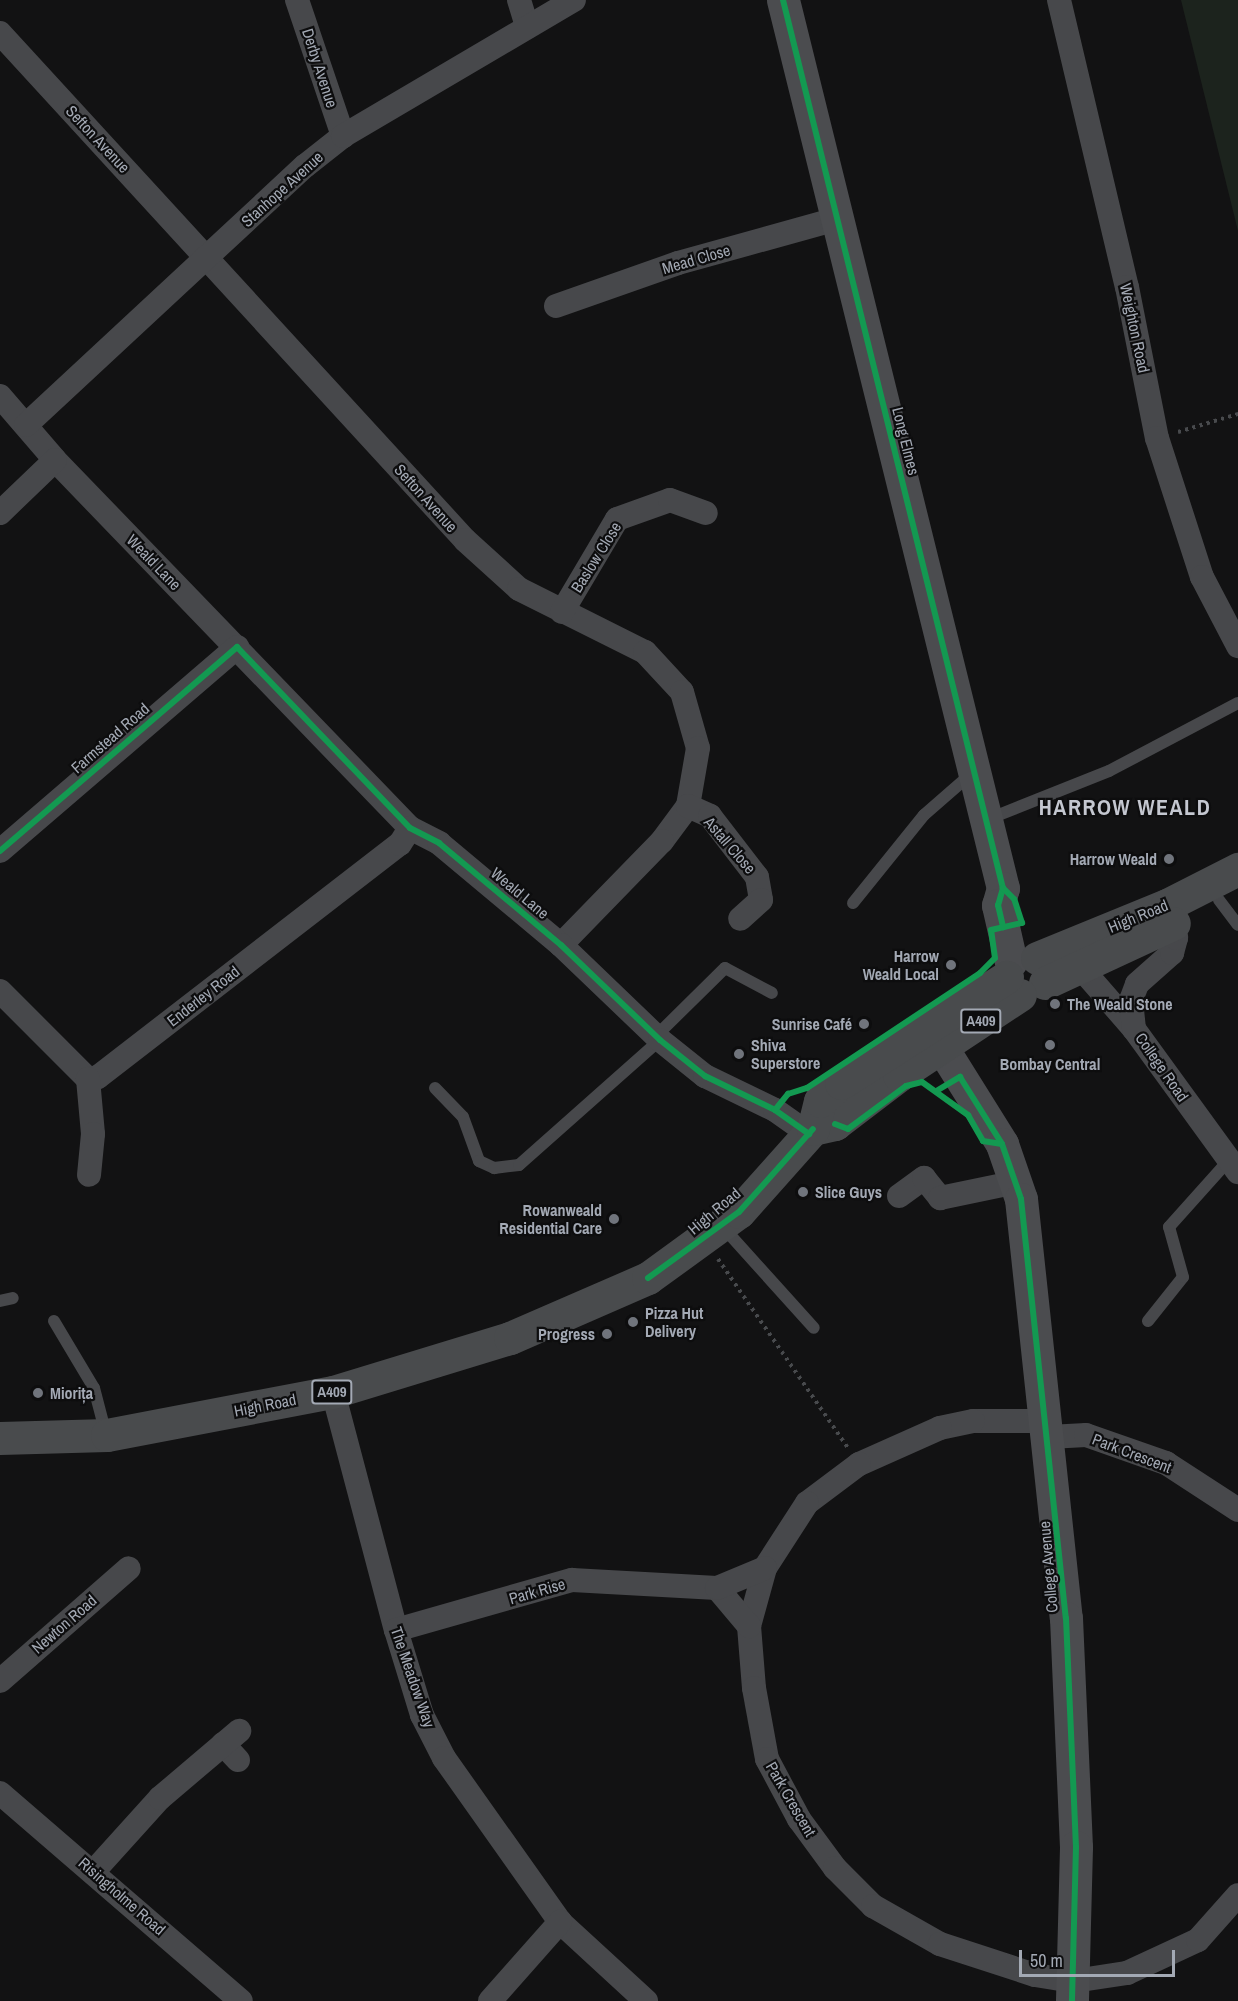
<!DOCTYPE html>
<html>
<head>
<meta charset="utf-8">
<style>
  body { margin:0 }
  #map { position:relative; width:1238px; height:2001px; overflow:hidden; background:#121213; font-family:"Archivo Narrow",sans-serif }
  div>[style] { position:absolute }
  .green>* { inset:0; background:#1c231d }
  .path>* { height:4px; margin-top:-2px; transform-origin:0; background:repeating-linear-gradient(90deg,#484a4d 0 3px,transparent 0 7.5px) }
  .lane>* { height:12px; margin:-6px; padding:0 6px; transform-origin:6px; border-radius:6px; background:#47484b }
  .street>* { height:24px; margin:-12px; padding:0 12px; transform-origin:12px; border-radius:12px; background:#47484b }
  .secondary>* { height:33px; margin:-16.5px; padding:0 16.5px; transform-origin:16.5px; border-radius:16.5px; background:#4b4c4f }
  .primary>* { height:33px; margin:-16.5px; padding:0 16.5px; transform-origin:16.5px; border-radius:16.5px; background:#494b4d }
  .cycleway>* { height:6px; margin:-3px; padding:0 3px; transform-origin:3px; border-radius:3px; background:#139951 }
  .dots>* { width:16px; height:16px; translate:-50% -50%; box-sizing:border-box; border:3px solid #0d0d0e; border-radius:50% }
  span { translate:-50% -50%; white-space:nowrap; text-align:center; line-height:1.15; -webkit-text-stroke:4.5px #0d0d0e; paint-order:stroke }
  .shield-label span { padding:2px 4px; background:#0d0d0e; border:2px solid; border-radius:4px; -webkit-text-stroke-width:0 }
  .shield-label { font-size:15px; color:#a3a9b4; font-weight:700 }
  .street-label { font-size:16px; color:#a3a9b4 }
  .poi-label { font-size:16px; color:#a3a9b4; font-weight:700 }
  .right { translate:-100% -50%; text-align:right }
  .left { translate:0 -50%; text-align:left }
  .district-label { font-size:22px; color:#c4c7d0; font-weight:700; letter-spacing:1.5px }
  .scale { position:absolute; left:1019px; top:1950px; width:156px; height:27px; box-sizing:border-box; border:3px solid #a3a9b4; border-top:0; padding-left:8px; font-size:18px; line-height:21px; white-space:nowrap; color:#a3a9b4; -webkit-text-stroke:4px #0d0d0e; paint-order:stroke }
</style>
</head>
<body>
<div id="map">
  <div class="green">
    <i style="clip-path:polygon(1181px 0,1238px 0,1238px 231px)"></i>
  </div>
  <div class="path">
    <i style="left:1178px;top:432px;width:63px;rotate:-16.7deg"></i>
    <i style="left:718px;top:1259px;width:229px;rotate:55.5deg"></i>
  </div>
  <div class="lane">
    <i style="left:986px;top:820px;width:132px;rotate:-21.7deg"></i>
    <i style="left:1109px;top:771px;width:146px;rotate:-27.8deg"></i>
    <i style="left:1219px;top:900px;width:31px;rotate:53deg"></i>
    <i style="left:853px;top:903px;width:113px;rotate:-51.1deg"></i>
    <i style="left:924px;top:815px;width:62px;rotate:-41.1deg"></i>
    <i style="left:656px;top:1036px;width:97px;rotate:-44.6deg"></i>
    <i style="left:725px;top:968px;width:53px;rotate:28deg"></i>
    <i style="left:435px;top:1088px;width:40px;rotate:46deg"></i>
    <i style="left:463px;top:1117px;width:47px;rotate:70deg"></i>
    <i style="left:479px;top:1161px;width:17px;rotate:25deg"></i>
    <i style="left:494px;top:1168px;width:25px;rotate:-7deg"></i>
    <i style="left:519px;top:1165px;width:188px;rotate:-41.6deg"></i>
    <i style="left:722px;top:1226px;width:137px;rotate:48deg"></i>
    <i style="left:0;top:1301px;width:13px;rotate:-13deg"></i>
    <i style="left:54px;top:1321px;width:78px;rotate:59.2deg"></i>
    <i style="left:94px;top:1388px;width:48px;rotate:75.4deg"></i>
    <i style="left:1148px;top:1321px;width:56px;rotate:-51.5deg"></i>
    <i style="left:1183px;top:1277px;width:52px;rotate:-105.6deg"></i>
    <i style="left:1169px;top:1227px;width:89px;rotate:-48.2deg"></i>
  </div>
  <div class="street">
    <i style="left:297px;top:0;width:144px;rotate:71.3deg"></i>
    <i style="left:519px;top:0;width:28px;rotate:73deg"></i>
    <i style="left:1059px;top:0;width:295px;rotate:76.7deg"></i>
    <i style="left:1127px;top:287px;width:154px;rotate:78.8deg"></i>
    <i style="left:1157px;top:438px;width:146px;rotate:72.1deg"></i>
    <i style="left:1202px;top:577px;width:78px;rotate:62.4deg"></i>
    <i style="left:0;top:33px;width:688px;rotate:47.47deg"></i>
    <i style="left:465px;top:540px;width:73px;rotate:42.2deg"></i>
    <i style="left:519px;top:589px;width:141px;rotate:26.6deg"></i>
    <i style="left:645px;top:652px;width:54px;rotate:47.2deg"></i>
    <i style="left:682px;top:692px;width:58px;rotate:74.1deg"></i>
    <i style="left:698px;top:748px;width:59px;rotate:99.8deg"></i>
    <i style="left:688px;top:806px;width:44px;rotate:126.6deg"></i>
    <i style="left:662px;top:841px;width:145px;rotate:134.2deg"></i>
    <i style="left:556px;top:306px;width:129px;rotate:-19.4deg"></i>
    <i style="left:678px;top:263px;width:165px;rotate:-15.5deg"></i>
    <i style="left:0;top:396px;width:84px;rotate:49.3deg"></i>
    <i style="left:55px;top:460px;width:511px;rotate:46.03deg"></i>
    <i style="left:410px;top:828px;width:33px;rotate:27deg"></i>
    <i style="left:439px;top:843px;width:159px;rotate:39.9deg"></i>
    <i style="left:561px;top:945px;width:137px;rotate:43.8deg"></i>
    <i style="left:660px;top:1040px;width:58px;rotate:38.7deg"></i>
    <i style="left:705px;top:1076px;width:78px;rotate:25.9deg"></i>
    <i style="left:775px;top:1110px;width:42px;rotate:35.2deg"></i>
    <i style="left:26px;top:425px;width:381px;rotate:-42.9deg"></i>
    <i style="left:305px;top:166px;width:48px;rotate:-38.3deg"></i>
    <i style="left:343px;top:136px;width:268px;rotate:-30.5deg"></i>
    <i style="left:0;top:513px;width:76px;rotate:-43.9deg"></i>
    <i style="left:562px;top:612px;width:108px;rotate:-59.4deg"></i>
    <i style="left:617px;top:519px;width:56px;rotate:-19.7deg"></i>
    <i style="left:670px;top:500px;width:38px;rotate:20deg"></i>
    <i style="left:688px;top:806px;width:24px;rotate:24deg"></i>
    <i style="left:710px;top:816px;width:77px;rotate:52.4deg"></i>
    <i style="left:757px;top:877px;width:23px;rotate:80deg"></i>
    <i style="left:761px;top:900px;width:28px;rotate:138deg"></i>
    <i style="left:0;top:851px;width:313px;rotate:-40.7deg"></i>
    <i style="left:1080px;top:967px;width:82px;rotate:48.9deg"></i>
    <i style="left:1134px;top:1029px;width:177px;rotate:54deg"></i>
    <i style="left:0;top:991px;width:124px;rotate:45deg"></i>
    <i style="left:88px;top:1079px;width:10px;rotate:-11deg"></i>
    <i style="left:98px;top:1077px;width:381px;rotate:-37.7deg"></i>
    <i style="left:400px;top:844px;width:19px;rotate:-58deg"></i>
    <i style="left:1134px;top:1029px;width:29px;rotate:-96deg"></i>
    <i style="left:1131px;top:1000px;width:17px;rotate:-69deg"></i>
    <i style="left:1137px;top:984px;width:47px;rotate:-41.5deg"></i>
    <i style="left:1172px;top:953px;width:16px;rotate:-75deg"></i>
    <i style="left:1176px;top:938px;width:30px;rotate:-105deg"></i>
    <i style="left:88px;top:1079px;width:55px;rotate:84.8deg"></i>
    <i style="left:93px;top:1134px;width:41px;rotate:95.6deg"></i>
    <i style="left:899px;top:1196px;width:31px;rotate:-36deg"></i>
    <i style="left:924px;top:1178px;width:26px;rotate:51deg"></i>
    <i style="left:940px;top:1198px;width:79px;rotate:-11.7deg"></i>
    <i style="left:333px;top:1392px;width:246px;rotate:75.2deg"></i>
    <i style="left:396px;top:1630px;width:89px;rotate:73deg"></i>
    <i style="left:422px;top:1715px;width:48px;rotate:62.9deg"></i>
    <i style="left:444px;top:1758px;width:201px;rotate:54.7deg"></i>
    <i style="left:560px;top:1922px;width:117px;rotate:42.6deg"></i>
    <i style="left:1047px;top:1421px;width:74px;rotate:180deg"></i>
    <i style="left:973px;top:1421px;width:34px;rotate:168deg"></i>
    <i style="left:940px;top:1428px;width:89px;rotate:156deg"></i>
    <i style="left:859px;top:1464px;width:65px;rotate:143.1deg"></i>
    <i style="left:807px;top:1503px;width:77px;rotate:122.9deg"></i>
    <i style="left:765px;top:1568px;width:60px;rotate:105.4deg"></i>
    <i style="left:749px;top:1626px;width:62px;rotate:85.4deg"></i>
    <i style="left:754px;top:1688px;width:72px;rotate:79.6deg"></i>
    <i style="left:767px;top:1759px;width:68px;rotate:61.9deg"></i>
    <i style="left:799px;top:1819px;width:61px;rotate:53.7deg"></i>
    <i style="left:835px;top:1868px;width:54px;rotate:45deg"></i>
    <i style="left:873px;top:1906px;width:77px;rotate:29.6deg"></i>
    <i style="left:940px;top:1944px;width:100px;rotate:18.1deg"></i>
    <i style="left:1035px;top:1975px;width:39px;rotate:9deg"></i>
    <i style="left:1074px;top:1981px;width:54px;rotate:-8.6deg"></i>
    <i style="left:1127px;top:1973px;width:78px;rotate:-24.9deg"></i>
    <i style="left:1198px;top:1940px;width:60px;rotate:-48.4deg"></i>
    <i style="left:1049px;top:1437px;width:37px;rotate:-3deg"></i>
    <i style="left:1086px;top:1435px;width:85px;rotate:19.3deg"></i>
    <i style="left:1166px;top:1463px;width:86px;rotate:33.1deg"></i>
    <i style="left:717px;top:1588px;width:50px;rotate:49.9deg"></i>
    <i style="left:396px;top:1630px;width:183px;rotate:-15.9deg"></i>
    <i style="left:572px;top:1580px;width:145px;rotate:3.2deg"></i>
    <i style="left:717px;top:1588px;width:52px;rotate:-22.6deg"></i>
    <i style="left:0;top:1681px;width:171px;rotate:-41.2deg"></i>
    <i style="left:223px;top:1744px;width:22px;rotate:47deg"></i>
    <i style="left:0;top:1793px;width:318px;rotate:40.8deg"></i>
    <i style="left:94px;top:1871px;width:98px;rotate:-47.9deg"></i>
    <i style="left:160px;top:1798px;width:104px;rotate:-40.3deg"></i>
    <i style="left:490px;top:2001px;width:106px;rotate:-48.5deg"></i>
  </div>
  <div class="secondary">
    <i style="left:783px;top:0;width:915px;rotate:76.09deg"></i>
    <i style="left:1003px;top:888px;width:18px;rotate:106deg"></i>
    <i style="left:998px;top:905px;width:58px;rotate:77.2deg"></i>
    <i style="left:929px;top:1027px;width:138px;rotate:58deg"></i>
    <i style="left:1002px;top:1144px;width:58px;rotate:70.9deg"></i>
    <i style="left:1021px;top:1199px;width:421px;rotate:83.9deg"></i>
    <i style="left:1066px;top:1618px;width:229px;rotate:87.5deg"></i>
    <i style="left:1076px;top:1847px;width:154px;rotate:91.5deg"></i>
  </div>
  <div class="primary">
    <i style="left:1037px;top:958px;width:140px;rotate:-22.2deg"></i>
    <i style="left:1167px;top:905px;width:80px;rotate:-26.9deg"></i>
    <i style="left:1045px;top:983px;width:142px;rotate:-24.9deg"></i>
    <i style="left:813px;top:1129px;width:23px;rotate:-13deg"></i>
    <i style="left:835px;top:1124px;width:81px;rotate:-37.4deg"></i>
    <i style="left:899px;top:1075px;width:145px;rotate:-33.5deg"></i>
    <i style="left:0;top:1438px;width:107px;rotate:-1.6deg"></i>
    <i style="left:107px;top:1435px;width:230px;rotate:-10.8deg"></i>
    <i style="left:333px;top:1392px;width:185px;rotate:-17deg"></i>
    <i style="left:510px;top:1338px;width:150px;rotate:-23.5deg"></i>
    <i style="left:648px;top:1278px;width:112px;rotate:-36deg"></i>
    <i style="left:739px;top:1212px;width:111px;rotate:-48.3deg"></i>
    <i style="left:813px;top:1129px;width:29px;rotate:-76deg"></i>
    <i style="left:820px;top:1101px;width:28px;rotate:-41deg"></i>
    <i style="left:841px;top:1083px;width:197px;rotate:-32.6deg"></i>
  </div>
  <div class="cycleway">
    <i style="left:783px;top:0;width:915px;rotate:76.09deg"></i>
    <i style="left:1003px;top:888px;width:18px;rotate:106deg"></i>
    <i style="left:998px;top:905px;width:23px;rotate:77deg"></i>
    <i style="left:0;top:851px;width:313px;rotate:-40.7deg"></i>
    <i style="left:237px;top:647px;width:250px;rotate:46.3deg"></i>
    <i style="left:410px;top:828px;width:33px;rotate:27deg"></i>
    <i style="left:439px;top:843px;width:159px;rotate:39.9deg"></i>
    <i style="left:561px;top:945px;width:137px;rotate:43.8deg"></i>
    <i style="left:660px;top:1040px;width:58px;rotate:38.7deg"></i>
    <i style="left:705px;top:1076px;width:78px;rotate:25.9deg"></i>
    <i style="left:775px;top:1110px;width:42px;rotate:35.2deg"></i>
    <i style="left:938px;top:1090px;width:26px;rotate:-31deg"></i>
    <i style="left:960px;top:1077px;width:79px;rotate:57.9deg"></i>
    <i style="left:1002px;top:1144px;width:58px;rotate:70.9deg"></i>
    <i style="left:1021px;top:1199px;width:421px;rotate:83.9deg"></i>
    <i style="left:1066px;top:1618px;width:229px;rotate:87.5deg"></i>
    <i style="left:1076px;top:1847px;width:154px;rotate:91.5deg"></i>
    <i style="left:775px;top:1110px;width:21px;rotate:-51deg"></i>
    <i style="left:788px;top:1094px;width:20px;rotate:-18deg"></i>
    <i style="left:807px;top:1088px;width:208px;rotate:-33.6deg"></i>
    <i style="left:980px;top:973px;width:21px;rotate:-45deg"></i>
    <i style="left:995px;top:958px;width:28px;rotate:-98deg"></i>
    <i style="left:991px;top:930px;width:32px;rotate:-13deg"></i>
    <i style="left:1022px;top:923px;width:25px;rotate:-108deg"></i>
    <i style="left:1014px;top:899px;width:16px;rotate:-135deg"></i>
    <i style="left:835px;top:1124px;width:14px;rotate:21deg"></i>
    <i style="left:848px;top:1129px;width:72px;rotate:-36.6deg"></i>
    <i style="left:906px;top:1086px;width:16px;rotate:-14deg"></i>
    <i style="left:922px;top:1082px;width:57px;rotate:35.7deg"></i>
    <i style="left:968px;top:1115px;width:30px;rotate:60deg"></i>
    <i style="left:983px;top:1141px;width:19px;rotate:9deg"></i>
    <i style="left:648px;top:1278px;width:112px;rotate:-36deg"></i>
    <i style="left:739px;top:1212px;width:111px;rotate:-48.3deg"></i>
  </div>
  <div class="dots">
    <i style="left:1169px;top:859px;background:#70747c"></i>
    <i style="left:951px;top:965px;background:#70747c"></i>
    <i style="left:1055px;top:1004px;background:#70747c"></i>
    <i style="left:864px;top:1024px;background:#70747c"></i>
    <i style="left:1050px;top:1045px;background:#70747c"></i>
    <i style="left:739px;top:1054px;background:#70747c"></i>
    <i style="left:803px;top:1192px;background:#70747c"></i>
    <i style="left:614px;top:1219px;background:#70747c"></i>
    <i style="left:633px;top:1322px;background:#70747c"></i>
    <i style="left:607px;top:1334px;background:#70747c"></i>
    <i style="left:38px;top:1393px;background:#70747c"></i>
  </div>
  <div class="shield-label">
    <span style="left:981px;top:1021px">A409</span>
    <span style="left:332px;top:1392px">A409</span>
  </div>
  <div class="street-label">
    <span style="left:320px;top:68px;rotate:72deg">Derby Avenue</span>
    <span style="left:98px;top:139px;rotate:47deg">Sefton Avenue</span>
    <span style="left:282px;top:189px;rotate:-42deg">Stanhope Avenue</span>
    <span style="left:696px;top:259px;rotate:-16deg">Mead Close</span>
    <span style="left:1135px;top:328px;rotate:78deg">Weighton Road</span>
    <span style="left:906px;top:441px;rotate:76deg">Long Elmes</span>
    <span style="left:426px;top:498px;rotate:48deg">Sefton Avenue</span>
    <span style="left:596px;top:557px;rotate:-58deg">Baslow Close</span>
    <span style="left:154px;top:562px;rotate:46deg">Weald Lane</span>
    <span style="left:110px;top:738px;rotate:-41deg">Farmstead Road</span>
    <span style="left:730px;top:845px;rotate:49deg">Astall Close</span>
    <span style="left:520px;top:893px;rotate:40deg">Weald Lane</span>
    <span style="left:1138px;top:916px;rotate:-22deg">High Road</span>
    <span style="left:203px;top:996px;rotate:-38deg">Enderley Road</span>
    <span style="left:1162px;top:1067px;rotate:55deg">College Road</span>
    <span style="left:714px;top:1211px;rotate:-40deg">High Road</span>
    <span style="left:265px;top:1405px;rotate:-11deg">High Road</span>
    <span style="left:1132px;top:1453px;rotate:21deg">Park Crescent</span>
    <span style="left:1048px;top:1567px;rotate:-95deg">College Avenue</span>
    <span style="left:537px;top:1591px;rotate:-16deg">Park Rise</span>
    <span style="left:64px;top:1624px;rotate:-41deg">Newton Road</span>
    <span style="left:413px;top:1677px;rotate:71deg">The Meadow Way</span>
    <span style="left:791px;top:1799px;rotate:60deg">Park Crescent</span>
    <span style="left:122px;top:1896px;rotate:41deg">Risingholme Road</span>
  </div>
  <div class="poi-label">
    <span class="right" style="left:1157px;top:859px">Harrow Weald</span>
    <span class="right" style="left:939px;top:965px">Harrow<br>Weald Local</span>
    <span class="left" style="left:1067px;top:1004px">The Weald Stone</span>
    <span class="right" style="left:852px;top:1024px">Sunrise Café</span>
    <span class="left" style="left:751px;top:1054px">Shiva<br>Superstore</span>
    <span style="left:1050px;top:1064px">Bombay Central</span>
    <span class="left" style="left:815px;top:1192px">Slice Guys</span>
    <span class="right" style="left:602px;top:1219px">Rowanweald<br>Residential Care</span>
    <span class="left" style="left:645px;top:1322px">Pizza Hut<br>Delivery</span>
    <span class="right" style="left:595px;top:1334px">Progress</span>
    <span class="left" style="left:50px;top:1393px">Miorița</span>
  </div>
  <div class="district-label">
    <span style="left:1125px;top:808px">HARROW WEALD</span>
  </div>
  <div class="scale">50 m</div>
</div>
</body>
</html>
